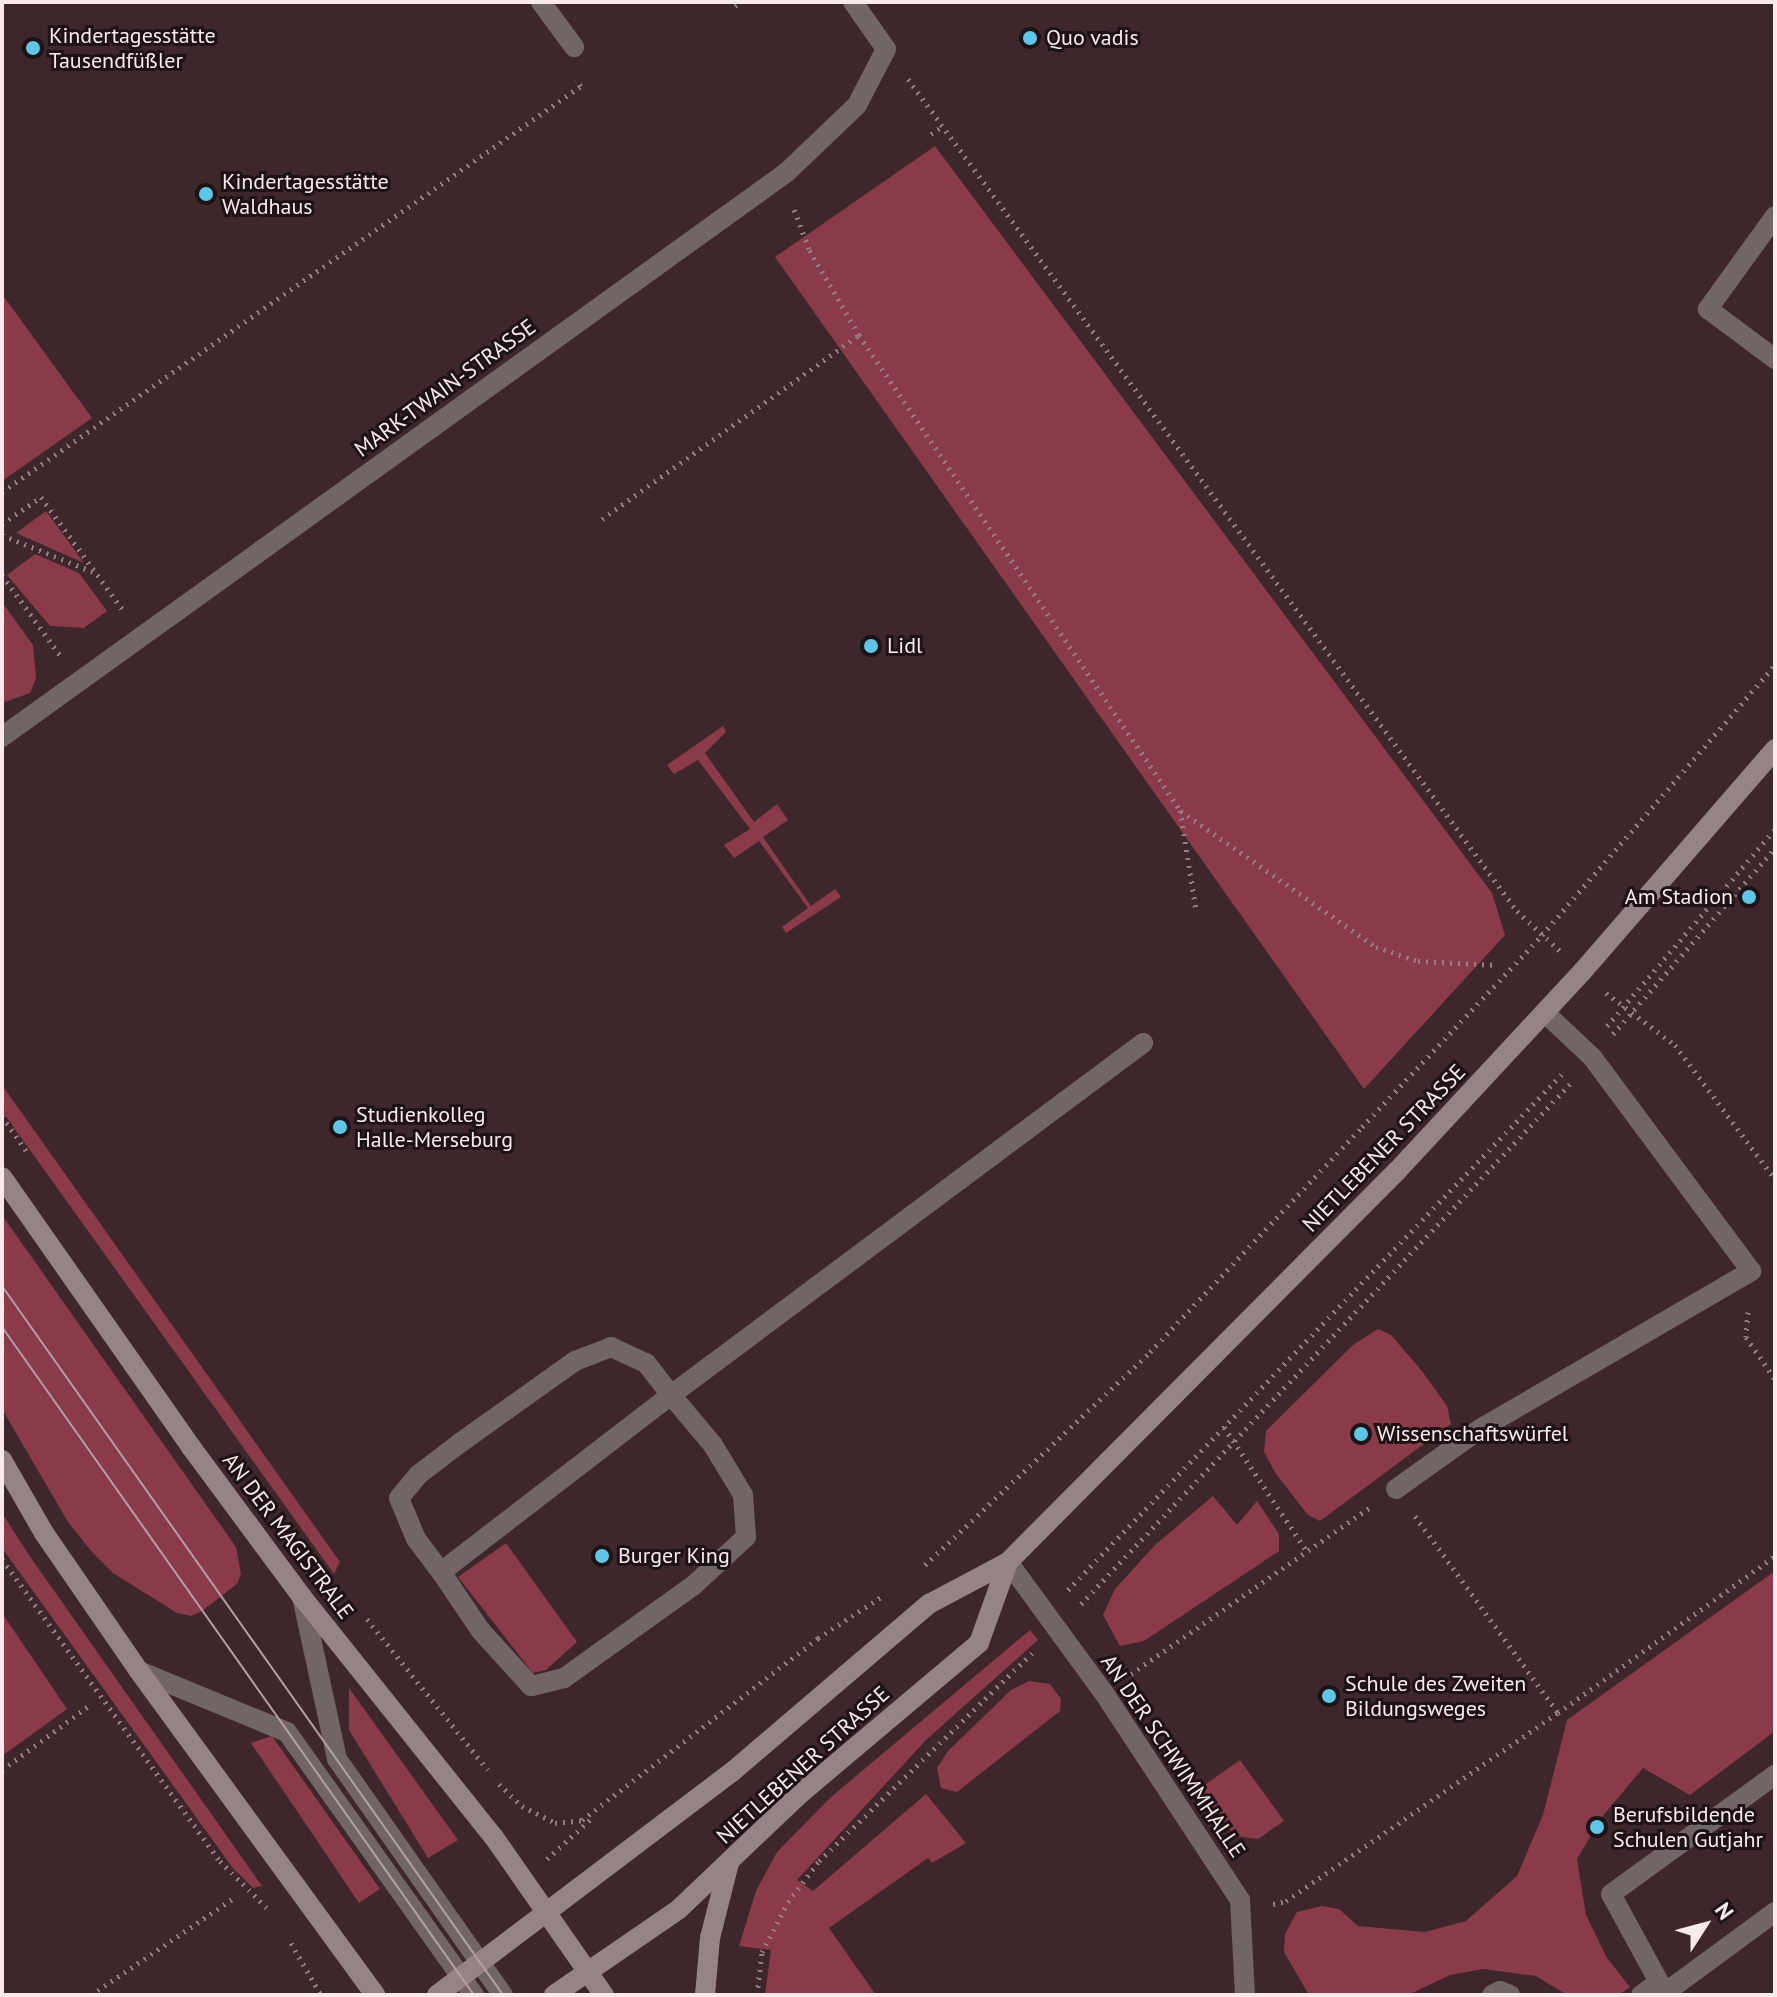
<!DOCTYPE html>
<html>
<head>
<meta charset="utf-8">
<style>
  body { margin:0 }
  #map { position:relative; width:1777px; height:1997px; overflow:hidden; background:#3e272a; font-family:"PT Sans",sans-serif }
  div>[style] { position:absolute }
  .green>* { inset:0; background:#8a3a49 }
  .path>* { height:5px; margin-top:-2.5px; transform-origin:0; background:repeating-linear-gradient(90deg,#927e80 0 2px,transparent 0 8px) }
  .service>* { height:20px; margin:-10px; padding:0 10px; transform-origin:10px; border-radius:10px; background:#716566 }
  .minor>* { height:20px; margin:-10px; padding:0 10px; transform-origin:10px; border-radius:10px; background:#716566 }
  .secondary>* { height:20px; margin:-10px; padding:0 10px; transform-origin:10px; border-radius:10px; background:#968385 }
  .tram>* { height:2px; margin:-1px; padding:0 1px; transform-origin:1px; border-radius:1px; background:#b3a0a3 }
  .dots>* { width:22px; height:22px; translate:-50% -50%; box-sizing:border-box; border:4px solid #1d1314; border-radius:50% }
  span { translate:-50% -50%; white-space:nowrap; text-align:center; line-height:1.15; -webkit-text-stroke:6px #1d1314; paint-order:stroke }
  .poi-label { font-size:22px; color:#faeaec }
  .left { translate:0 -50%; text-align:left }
  .right { translate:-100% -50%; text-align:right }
  .street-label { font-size:22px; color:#faeaec }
  .frame { position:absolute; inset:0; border:4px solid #faeaec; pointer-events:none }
  .north { position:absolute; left:1665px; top:1885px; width:80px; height:80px; -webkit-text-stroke:6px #1d1314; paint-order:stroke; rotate:54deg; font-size:22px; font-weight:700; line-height:32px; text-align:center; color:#faeaec }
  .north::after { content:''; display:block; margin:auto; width:28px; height:36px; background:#faeaec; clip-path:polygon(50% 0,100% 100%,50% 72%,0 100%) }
</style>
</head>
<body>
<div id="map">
  <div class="green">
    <i style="clip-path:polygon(935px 146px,1492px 893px,1505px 935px,1364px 1089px,775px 257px)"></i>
    <i style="clip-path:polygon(2px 294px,92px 418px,2px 481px)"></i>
    <i style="clip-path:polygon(46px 511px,84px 563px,16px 533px)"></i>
    <i style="clip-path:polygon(35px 554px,79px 573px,107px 611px,84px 628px,50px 626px,7px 575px)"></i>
    <i style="clip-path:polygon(2px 602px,33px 645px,36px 678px,30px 693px,2px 703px)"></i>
    <i style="clip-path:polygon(723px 726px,726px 732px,705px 753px,754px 822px,777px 804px,788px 820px,763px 837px,811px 906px,835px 889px,841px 897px,786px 933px,782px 927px,808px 908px,759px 841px,734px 858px,724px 845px,750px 829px,698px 760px,674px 774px,667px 765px)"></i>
    <i style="clip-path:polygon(2px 1085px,340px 1562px,334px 1574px,2px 1111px)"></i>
    <i style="clip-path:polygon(2px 1215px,236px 1547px,241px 1574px,237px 1584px,202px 1611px,191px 1616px,177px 1613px,113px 1573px,92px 1552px,68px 1522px,2px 1409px)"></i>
    <i style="clip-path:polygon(1378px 1329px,1391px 1335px,1422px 1371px,1447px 1406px,1451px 1424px,1320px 1521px,1308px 1515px,1276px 1474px,1264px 1452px,1266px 1431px,1353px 1345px)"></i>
    <i style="clip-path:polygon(1213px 1496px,1237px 1525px,1257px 1501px,1279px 1534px,1279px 1551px,1144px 1641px,1120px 1646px,1103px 1615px,1115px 1589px,1155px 1545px)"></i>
    <i style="clip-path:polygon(2px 1513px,31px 1558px,262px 1886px,253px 1888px,232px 1867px,2px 1548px)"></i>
    <i style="clip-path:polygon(506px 1543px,577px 1642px,546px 1670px,533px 1673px,458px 1577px)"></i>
    <i style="clip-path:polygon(1775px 1571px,1775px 1731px,1690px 1795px,1643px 1768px,1602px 1817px,1577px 1859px,1586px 1915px,1607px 1958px,1630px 1987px,1619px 1995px,1567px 1995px,1536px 1976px,1483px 1969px,1450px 1975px,1408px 1995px,1309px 1995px,1284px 1952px,1285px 1934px,1297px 1912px,1322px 1906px,1339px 1909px,1358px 1926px,1425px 1932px,1466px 1921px,1517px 1876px,1543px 1815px,1567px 1720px)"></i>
    <i style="clip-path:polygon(2px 1613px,67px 1709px,2px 1756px)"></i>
    <i style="clip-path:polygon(1030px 1630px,1038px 1640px,926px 1740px,797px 1880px,813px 1891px,926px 1794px,966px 1843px,932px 1863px,928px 1858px,829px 1928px,876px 1995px,765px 1995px,771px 1950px,739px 1946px,756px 1891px,777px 1852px,831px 1797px)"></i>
    <i style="clip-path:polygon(1029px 1681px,1050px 1684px,1061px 1699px,1060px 1711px,957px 1792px,941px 1788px,937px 1768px,948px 1751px,1011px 1690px)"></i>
    <i style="clip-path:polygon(349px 1688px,458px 1840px,428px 1858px,349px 1730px)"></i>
    <i style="clip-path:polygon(272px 1736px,380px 1889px,359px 1903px,251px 1743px)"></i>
    <i style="clip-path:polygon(1240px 1760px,1284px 1821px,1258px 1839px,1235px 1836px,1199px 1789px)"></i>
  </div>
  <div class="path">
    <i style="left:735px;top:6px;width:7px;rotate:-34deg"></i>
    <i style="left:908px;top:79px;width:1031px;rotate:53.8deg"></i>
    <i style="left:1517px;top:911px;width:59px;rotate:42.9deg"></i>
    <i style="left:931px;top:134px;width:14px;rotate:-34deg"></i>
    <i style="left:859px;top:335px;width:573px;rotate:55.95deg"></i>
    <i style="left:1180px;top:810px;width:101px;rotate:80.9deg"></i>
    <i style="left:2px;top:492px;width:707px;rotate:-35.04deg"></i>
    <i style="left:581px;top:86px;width:8px;rotate:-130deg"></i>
    <i style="left:602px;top:519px;width:316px;rotate:-35.6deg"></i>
    <i style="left:859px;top:335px;width:99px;rotate:-120.2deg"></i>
    <i style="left:809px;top:249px;width:43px;rotate:-110.6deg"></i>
    <i style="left:2px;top:524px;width:47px;rotate:-34.7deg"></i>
    <i style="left:41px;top:497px;width:138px;rotate:54.1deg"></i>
    <i style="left:2px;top:535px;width:101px;rotate:22deg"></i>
    <i style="left:2px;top:575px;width:99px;rotate:54.1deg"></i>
    <i style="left:1181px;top:811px;width:238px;rotate:34.9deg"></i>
    <i style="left:1376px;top:947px;width:44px;rotate:18.4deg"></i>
    <i style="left:1418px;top:961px;width:79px;rotate:2.9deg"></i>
    <i style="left:1606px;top:993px;width:86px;rotate:37deg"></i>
    <i style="left:1675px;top:1045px;width:167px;rotate:53.3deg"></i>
    <i style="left:1607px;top:1026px;width:259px;rotate:-49.5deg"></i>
    <i style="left:1613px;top:1034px;width:247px;rotate:-48.9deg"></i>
    <i style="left:2px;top:1116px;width:44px;rotate:55.2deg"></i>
    <i style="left:1748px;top:1312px;width:25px;rotate:95deg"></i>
    <i style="left:1746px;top:1337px;width:51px;rotate:55.4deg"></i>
    <i style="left:1224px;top:1427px;width:148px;rotate:56.3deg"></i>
    <i style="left:1415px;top:1516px;width:243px;rotate:54deg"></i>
    <i style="left:2px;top:1559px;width:372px;rotate:54.2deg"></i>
    <i style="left:220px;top:1861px;width:66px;rotate:45deg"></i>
    <i style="left:925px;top:1565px;width:310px;rotate:-43.4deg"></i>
    <i style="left:1150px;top:1352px;width:309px;rotate:-46.7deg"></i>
    <i style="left:1362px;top:1127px;width:263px;rotate:-46.8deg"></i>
    <i style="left:1542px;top:935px;width:357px;rotate:-49.2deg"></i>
    <i style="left:1068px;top:1590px;width:714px;rotate:-46.25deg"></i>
    <i style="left:1081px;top:1604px;width:714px;rotate:-46.76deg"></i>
    <i style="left:367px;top:1619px;width:193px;rotate:51.3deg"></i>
    <i style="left:1131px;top:1674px;width:290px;rotate:-34.9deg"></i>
    <i style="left:2px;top:1770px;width:109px;rotate:-36.5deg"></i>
    <i style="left:499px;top:1784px;width:32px;rotate:44deg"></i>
    <i style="left:522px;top:1806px;width:37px;rotate:27deg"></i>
    <i style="left:555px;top:1823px;width:27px;rotate:-6deg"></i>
    <i style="left:582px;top:1820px;width:298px;rotate:-37.6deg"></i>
    <i style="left:818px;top:1638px;width:75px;rotate:-33.1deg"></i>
    <i style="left:547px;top:1859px;width:62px;rotate:-42.4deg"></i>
    <i style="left:1273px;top:1904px;width:13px;rotate:-13deg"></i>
    <i style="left:1286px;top:1901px;width:331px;rotate:-34.7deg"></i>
    <i style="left:1558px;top:1713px;width:268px;rotate:-35.9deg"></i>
    <i style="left:291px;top:1943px;width:60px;rotate:60deg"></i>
    <i style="left:91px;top:1995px;width:171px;rotate:-34.2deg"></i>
    <i style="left:757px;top:1995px;width:43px;rotate:-83.4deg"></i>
    <i style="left:762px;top:1952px;width:56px;rotate:-62.5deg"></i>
    <i style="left:788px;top:1902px;width:51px;rotate:-52.9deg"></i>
    <i style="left:819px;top:1861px;width:301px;rotate:-44.3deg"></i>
  </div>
  <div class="service">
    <i style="left:1775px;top:216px;width:115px;rotate:125.8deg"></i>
    <i style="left:1708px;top:309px;width:84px;rotate:36.7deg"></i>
    <i style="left:1396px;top:1489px;width:103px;rotate:-35.5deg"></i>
    <i style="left:1480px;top:1429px;width:314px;rotate:-30.2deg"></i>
    <i style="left:1751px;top:1271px;width:265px;rotate:-126.6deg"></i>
    <i style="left:1593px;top:1058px;width:66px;rotate:-136.8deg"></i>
    <i style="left:441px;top:1572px;width:41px;rotate:-127.1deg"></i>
    <i style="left:416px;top:1539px;width:44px;rotate:-112.5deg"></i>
    <i style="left:399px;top:1498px;width:30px;rotate:-50deg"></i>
    <i style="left:418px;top:1475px;width:53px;rotate:-37.3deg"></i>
    <i style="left:460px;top:1443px;width:141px;rotate:-35.5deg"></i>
    <i style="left:575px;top:1361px;width:39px;rotate:-21deg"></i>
    <i style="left:611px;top:1347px;width:38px;rotate:25deg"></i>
    <i style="left:646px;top:1363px;width:41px;rotate:52deg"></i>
    <i style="left:671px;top:1395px;width:65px;rotate:50deg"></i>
    <i style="left:713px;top:1445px;width:58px;rotate:59deg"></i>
    <i style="left:743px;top:1495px;width:42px;rotate:85.9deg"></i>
    <i style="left:746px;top:1537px;width:71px;rotate:137.3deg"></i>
    <i style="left:694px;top:1585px;width:160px;rotate:144.4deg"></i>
    <i style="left:564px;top:1678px;width:34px;rotate:166deg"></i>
    <i style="left:531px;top:1686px;width:74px;rotate:-132.3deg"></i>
    <i style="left:481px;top:1631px;width:71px;rotate:-124.1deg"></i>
    <i style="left:441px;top:1572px;width:290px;rotate:-37.6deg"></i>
    <i style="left:671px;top:1395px;width:589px;rotate:-36.71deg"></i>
    <i style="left:302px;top:1597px;width:166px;rotate:77.8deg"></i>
    <i style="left:337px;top:1759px;width:289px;rotate:54.9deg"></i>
    <i style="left:139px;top:1671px;width:160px;rotate:22.4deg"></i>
    <i style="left:287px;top:1732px;width:323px;rotate:54.6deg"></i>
    <i style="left:1492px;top:1995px;width:9px;rotate:-27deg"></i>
    <i style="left:1500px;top:1991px;width:11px;rotate:22deg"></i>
    <i style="left:1641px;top:1995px;width:22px;rotate:-36deg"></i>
    <i style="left:1659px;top:1982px;width:100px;rotate:-118.6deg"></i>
    <i style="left:1611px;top:1894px;width:203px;rotate:-36deg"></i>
    <i style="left:1662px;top:1995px;width:140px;rotate:-36.3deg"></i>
  </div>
  <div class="minor">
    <i style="left:541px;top:2px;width:56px;rotate:53.7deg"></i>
    <i style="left:2px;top:737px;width:967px;rotate:-35.74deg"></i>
    <i style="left:787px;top:172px;width:97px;rotate:-43.7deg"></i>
    <i style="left:857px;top:105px;width:63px;rotate:-62.6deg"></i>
    <i style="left:886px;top:49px;width:57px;rotate:-125.1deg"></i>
    <i style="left:1008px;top:1562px;width:162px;rotate:53.8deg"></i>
    <i style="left:1104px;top:1693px;width:248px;rotate:56.7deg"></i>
    <i style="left:1240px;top:1900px;width:95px;rotate:87deg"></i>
  </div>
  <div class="secondary">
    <i style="left:2px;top:1177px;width:330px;rotate:55deg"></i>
    <i style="left:191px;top:1447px;width:187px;rotate:53.5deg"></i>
    <i style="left:302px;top:1597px;width:306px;rotate:51.4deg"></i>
    <i style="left:493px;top:1836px;width:194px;rotate:55.1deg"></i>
    <i style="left:2px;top:1460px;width:84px;rotate:60.1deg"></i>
    <i style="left:44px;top:1533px;width:168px;rotate:55.5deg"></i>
    <i style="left:139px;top:1671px;width:401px;rotate:53.9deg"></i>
    <i style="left:437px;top:1995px;width:370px;rotate:-37.1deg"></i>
    <i style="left:732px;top:1772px;width:259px;rotate:-40.5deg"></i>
    <i style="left:929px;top:1604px;width:89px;rotate:-28deg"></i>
    <i style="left:1008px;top:1562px;width:552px;rotate:-45.15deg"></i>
    <i style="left:1397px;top:1171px;width:272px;rotate:-47.1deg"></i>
    <i style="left:1582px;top:972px;width:295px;rotate:-49.1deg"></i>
    <i style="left:554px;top:1995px;width:152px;rotate:-34.5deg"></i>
    <i style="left:679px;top:1909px;width:168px;rotate:-43.6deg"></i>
    <i style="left:801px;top:1793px;width:233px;rotate:-40.1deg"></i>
    <i style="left:979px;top:1643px;width:86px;rotate:-70.3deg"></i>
    <i style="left:705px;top:1995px;width:57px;rotate:-85deg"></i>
    <i style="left:710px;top:1938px;width:77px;rotate:-75.8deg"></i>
  </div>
  <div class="tram">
    <i style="left:2px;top:1286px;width:868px;rotate:54.75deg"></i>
    <i style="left:2px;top:1327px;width:818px;rotate:54.76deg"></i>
  </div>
  <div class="dots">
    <i style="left:1030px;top:38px;background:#5cc7e8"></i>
    <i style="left:33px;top:48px;background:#5cc7e8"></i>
    <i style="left:206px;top:194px;background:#5cc7e8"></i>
    <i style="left:871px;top:646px;background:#5cc7e8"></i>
    <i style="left:1749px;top:897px;background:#5cc7e8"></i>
    <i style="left:340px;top:1127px;background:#5cc7e8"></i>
    <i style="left:1361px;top:1434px;background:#5cc7e8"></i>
    <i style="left:602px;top:1556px;background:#5cc7e8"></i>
    <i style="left:1329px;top:1696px;background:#5cc7e8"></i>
    <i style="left:1597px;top:1827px;background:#5cc7e8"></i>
  </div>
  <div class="poi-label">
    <span class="left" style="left:49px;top:48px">Kindertagesstätte<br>Tausendfüßler</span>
    <span class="left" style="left:1046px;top:38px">Quo vadis</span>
    <span class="left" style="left:222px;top:194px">Kindertagesstätte<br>Waldhaus</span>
    <span class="left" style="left:887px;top:646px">Lidl</span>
    <span class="right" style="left:1733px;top:897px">Am Stadion</span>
    <span class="left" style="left:356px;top:1127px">Studienkolleg<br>Halle-Merseburg</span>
    <span class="left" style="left:1377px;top:1434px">Wissenschaftswürfel</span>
    <span class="left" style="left:618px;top:1556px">Burger King</span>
    <span class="left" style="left:1345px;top:1696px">Schule des Zweiten<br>Bildungsweges</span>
    <span class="left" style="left:1613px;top:1827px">Berufsbildende<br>Schulen Gutjahr</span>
  </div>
  <div class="street-label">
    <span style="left:445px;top:388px;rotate:-36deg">MARK-TWAIN-STRASSE</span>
    <span style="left:1384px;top:1148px;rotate:-46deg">NIETLEBENER STRASSE</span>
    <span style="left:288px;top:1536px;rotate:53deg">AN DER MAGISTRALE</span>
    <span style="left:1173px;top:1756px;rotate:56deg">AN DER SCHWIMMHALLE</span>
    <span style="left:803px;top:1765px;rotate:-42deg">NIETLEBENER STRASSE</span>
  </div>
  <div class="frame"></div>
  <div class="north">N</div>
</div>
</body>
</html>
